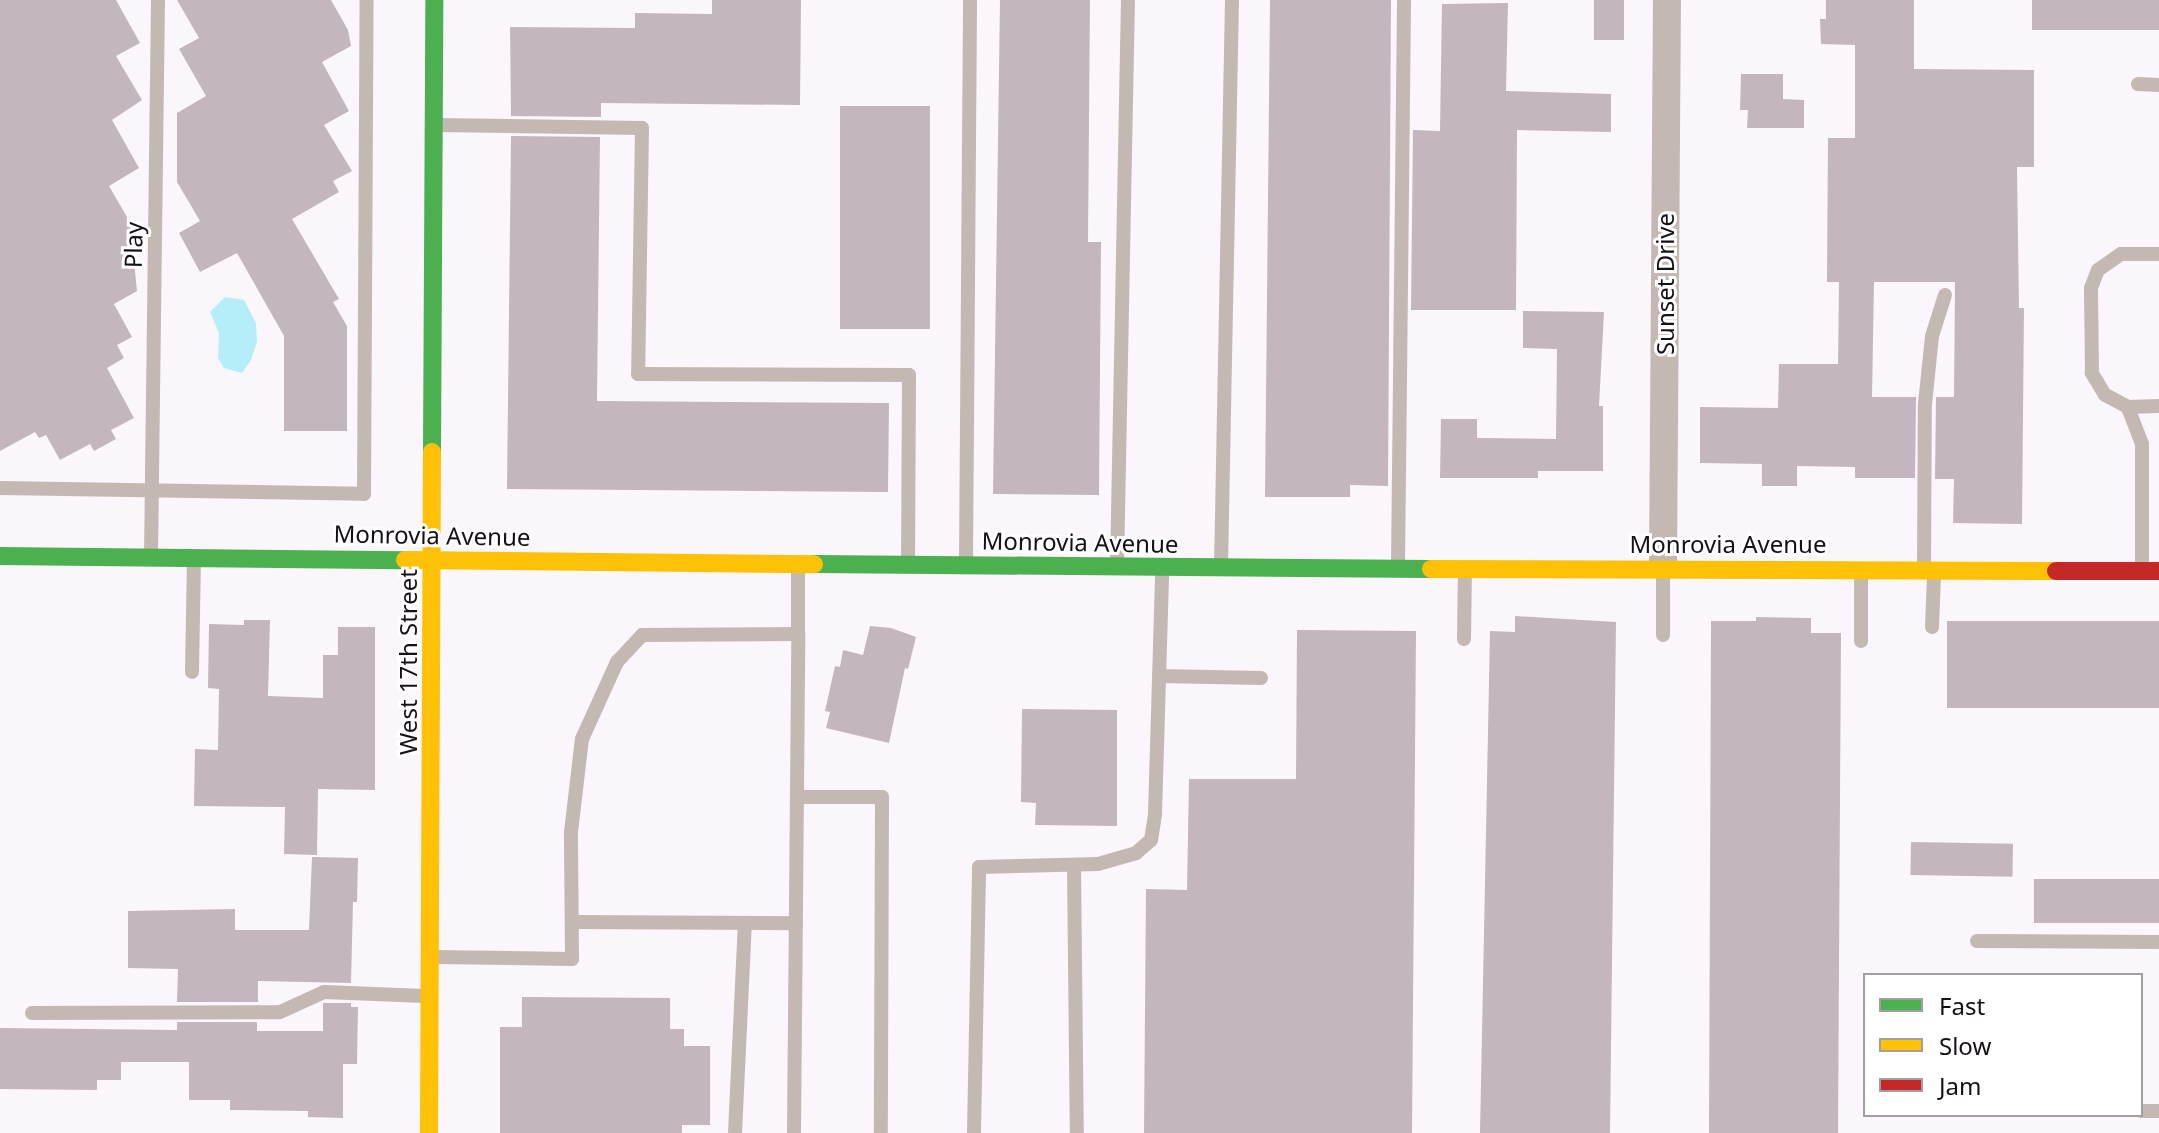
<!DOCTYPE html>
<html>
<head>
<meta charset="utf-8">
<style>
  body { margin:0 }
  #map { position:relative; width:2159px; height:1133px; overflow:hidden; background:#fbf6fc; font-family:"Noto Sans",sans-serif }
  div>[style] { position:absolute }
  .water>* { inset:0; background:#b5eef8 }
  .building>* { inset:0; background:#c3b6be; transform-origin:0 0 }
  .lane>* { height:14px; margin:-7px; padding:0 7px; transform-origin:7px; border-radius:7px; background:#c4b8b2 }
  .street>* { height:28px; margin:-14px; padding:0 14px; transform-origin:14px; border-radius:14px; background:#c4b8b2 }
  .fast>* { height:18px; margin:-9px; padding:0 9px; transform-origin:9px; border-radius:9px; background:#4caf50 }
  .slow>* { height:18px; margin:-9px; padding:0 9px; transform-origin:9px; border-radius:9px; background:#ffc107 }
  .jam>* { height:18px; margin:-9px; padding:0 9px; transform-origin:9px; border-radius:9px; background:#c62828 }
  span { translate:-50% -50%; white-space:nowrap; text-align:center; line-height:1.15; -webkit-text-stroke:6px #fff; paint-order:stroke }
  .street-label { font-size:24px; color:#160f18 }
  .legend { position:absolute; left:1863px; top:973px; width:280px; height:144px; box-sizing:border-box; background:#fff; border:2px solid #a29fa3; margin:0; padding:10px 14px; list-style:none; font-size:24px; color:#160f18 }
  .legend li { display:flex; align-items:center; gap:16px; height:40px }
  .legend b { width:40px; border:2px solid #a29fa3 }
</style>
</head>
<body>
<div id="map">
  <div class="water">
    <i style="clip-path:polygon(225px 297px,244px 300px,256px 323px,257px 342px,251px 360px,242px 373px,224px 368px,218px 358px,219px 333px,210px 312px)"></i>
  </div>
  <div class="building">
    <i style="clip-path:polygon(0 0,116px 0,140px 43px,116px 56px,142px 100px,112px 120px,139px 168px,109px 186px,130px 222px,137px 291px,114px 304px,132px 337px,117px 345px,124px 358px,107px 368px,134px 418px,111px 430px,116px 439px,94px 451px,90px 444px,60px 460px,46px 435px,39px 438px,35px 432px,0 451px)"></i>
    <i style="clip-path:polygon(177px 0,331px 0,348px 30px,351px 46px,322px 62px,349px 111px,324px 125px,352px 171px,333px 181px,339px 192px,292px 219px,339px 299px,333px 302px,347px 326px,347px 431px,284px 431px,284px 336px,237px 253px,200px 272px,179px 233px,200px 221px,177px 182px,177px 113px,206px 96px,179px 49px,199px 38px)"></i>
    <i style="clip-path:polygon(712px 0,801px 0,800px 105px,601px 103px,601px 117px,511px 116px,510px 27px,635px 28px,635px 13px,712px 14px)"></i>
    <i style="clip-path:polygon(1000px 0,1090px 0,1088px 242px,1101px 242px,1099px 495px,993px 494px)"></i>
    <i style="clip-path:polygon(1270px 0,1391px 0,1388px 486px,1350px 485px,1350px 497px,1265px 497px)"></i>
    <i style="left:1594px;top:0;width:30px;height:40px"></i>
    <i style="clip-path:polygon(1826px 0,1914px 0,1914px 69px,2034px 70px,2034px 167px,2017px 167px,2019px 308px,2024px 308px,2022px 524px,1953px 523px,1954px 479px,1935px 479px,1936px 397px,1954px 397px,1955px 282px,1874px 282px,1872px 397px,1916px 397px,1915px 478px,1855px 478px,1855px 467px,1797px 466px,1797px 486px,1762px 486px,1762px 464px,1700px 463px,1700px 407px,1778px 408px,1779px 364px,1838px 364px,1839px 282px,1827px 282px,1828px 138px,1855px 138px,1855px 45px,1821px 44px,1820px 19px,1826px 19px)"></i>
    <i style="left:2032px;top:0;width:127px;height:30px"></i>
    <i style="clip-path:polygon(1508px 3px,1506px 91px,1611px 94px,1611px 132px,1517px 130px,1516px 310px,1411px 310px,1413px 130px,1440px 131px,1442px 4px)"></i>
    <i style="clip-path:polygon(1741px 74px,1783px 74px,1783px 99px,1804px 100px,1804px 128px,1747px 128px,1748px 110px,1740px 110px)"></i>
    <i style="left:840px;top:106px;width:90px;height:223px"></i>
    <i style="clip-path:polygon(511px 136px,600px 137px,597px 401px,889px 403px,888px 492px,507px 489px)"></i>
    <i style="clip-path:polygon(1523px 311px,1604px 312px,1599px 406px,1603px 406px,1603px 471px,1538px 471px,1538px 478px,1440px 478px,1441px 419px,1477px 419px,1477px 438px,1556px 439px,1557px 349px,1523px 348px)"></i>
    <i style="clip-path:polygon(1515px 616px,1616px 622px,1610px 1133px,1480px 1133px,1490px 631px,1515px 632px)"></i>
    <i style="clip-path:polygon(1756px 617px,1811px 618px,1811px 633px,1841px 633px,1838px 1133px,1709px 1133px,1711px 621px,1756px 621px)"></i>
    <i style="clip-path:polygon(244px 620px,270px 620px,268px 696px,323px 698px,323px 655px,338px 655px,338px 627px,375px 627px,375px 790px,318px 789px,317px 855px,284px 854px,285px 807px,194px 806px,195px 749px,218px 750px,219px 689px,208px 688px,209px 624px,244px 625px)"></i>
    <i style="left:1947px;top:621px;width:212px;height:87px"></i>
    <i style="clip-path:polygon(870px 626px,891px 628px,916px 637px,908px 669px,905px 668px,889px 743px,826px 728px,830px 712px,825px 711px,835px 666px,840px 667px,843px 650px,863px 655px)"></i>
    <i style="clip-path:polygon(1297px 630px,1416px 631px,1412px 1133px,1144px 1133px,1146px 889px,1187px 890px,1189px 779px,1296px 779px)"></i>
    <i style="clip-path:polygon(1022px 709px,1117px 710px,1117px 826px,1035px 825px,1036px 803px,1021px 802px)"></i>
    <i style="left:1911px;top:842px;width:102px;height:33px;rotate:1deg"></i>
    <i style="clip-path:polygon(312px 857px,358px 858px,357px 902px,353px 902px,351px 983px,258px 981px,258px 1002px,177px 1002px,178px 969px,128px 968px,128px 911px,235px 909px,235px 930px,309px 930px)"></i>
    <i style="left:2034px;top:879px;width:125px;height:44px"></i>
    <i style="clip-path:polygon(522px 997px,670px 998px,670px 1029px,684px 1029px,684px 1046px,710px 1046px,710px 1125px,682px 1125px,682px 1133px,500px 1133px,500px 1027px,522px 1027px)"></i>
    <i style="clip-path:polygon(323px 1003px,351px 1003px,351px 1007px,358px 1007px,357px 1064px,343px 1064px,343px 1118px,308px 1117px,308px 1111px,230px 1110px,230px 1100px,189px 1100px,189px 1062px,121px 1062px,121px 1080px,97px 1080px,97px 1090px,0 1089px,0 1028px,177px 1030px,177px 1022px,257px 1022px,257px 1031px,323px 1031px)"></i>
  </div>
  <div class="lane">
    <i style="left:2138px;top:84px;width:21px;rotate:3deg"></i>
    <i style="left:434px;top:125px;width:208px;rotate:0.8deg"></i>
    <i style="left:642px;top:128px;width:246px;rotate:90.9deg"></i>
    <i style="left:638px;top:374px;width:271px;rotate:0.2deg"></i>
    <i style="left:909px;top:375px;width:189px;rotate:90.3deg"></i>
    <i style="left:2128px;top:407px;width:31px;rotate:-2deg"></i>
    <i style="left:0;top:488px;width:364px;rotate:0.9deg"></i>
    <i style="left:364px;top:494px;width:494px;rotate:-89.7deg"></i>
    <i style="left:151px;top:556px;width:556px;rotate:-89.28deg"></i>
    <i style="left:966px;top:564px;width:564px;rotate:-89.59deg"></i>
    <i style="left:1117px;top:566px;width:566px;rotate:-88.89deg"></i>
    <i style="left:1398px;top:566px;width:566px;rotate:-89.39deg"></i>
    <i style="left:1221px;top:567px;width:567px;rotate:-88.89deg"></i>
    <i style="left:2142px;top:567px;width:123px;rotate:-90deg"></i>
    <i style="left:2142px;top:444px;width:40px;rotate:-111deg"></i>
    <i style="left:2128px;top:407px;width:26px;rotate:-152deg"></i>
    <i style="left:2105px;top:395px;width:26px;rotate:-121deg"></i>
    <i style="left:2092px;top:373px;width:85px;rotate:-90.7deg"></i>
    <i style="left:2091px;top:288px;width:19px;rotate:-69deg"></i>
    <i style="left:2098px;top:270px;width:28px;rotate:-35deg"></i>
    <i style="left:2121px;top:254px;width:38px"></i>
    <i style="left:1924px;top:569px;width:165px;rotate:-89.7deg"></i>
    <i style="left:1925px;top:404px;width:68px;rotate:-84.1deg"></i>
    <i style="left:1932px;top:336px;width:43px;rotate:-72.4deg"></i>
    <i style="left:1932px;top:627px;width:53px;rotate:-87.8deg"></i>
    <i style="left:1663px;top:635px;width:63px;rotate:-90deg"></i>
    <i style="left:1464px;top:639px;width:68px;rotate:-89.2deg"></i>
    <i style="left:1861px;top:641px;width:68px;rotate:-90deg"></i>
    <i style="left:192px;top:672px;width:111px;rotate:-89deg"></i>
    <i style="left:1159px;top:676px;width:102px;rotate:1.1deg"></i>
    <i style="left:797px;top:797px;width:85px"></i>
    <i style="left:882px;top:797px;width:336px;rotate:90.2deg"></i>
    <i style="left:1074px;top:865px;width:268px;rotate:89.4deg"></i>
    <i style="left:572px;top:922px;width:224px;rotate:0.3deg"></i>
    <i style="left:1977px;top:941px;width:182px;rotate:0.3deg"></i>
    <i style="left:431px;top:957px;width:141px;rotate:0.8deg"></i>
    <i style="left:572px;top:959px;width:127px;rotate:-90.5deg"></i>
    <i style="left:571px;top:832px;width:94px;rotate:-83.3deg"></i>
    <i style="left:582px;top:739px;width:85px;rotate:-65.6deg"></i>
    <i style="left:617px;top:662px;width:37px;rotate:-47deg"></i>
    <i style="left:642px;top:635px;width:156px;rotate:-0.4deg"></i>
    <i style="left:798px;top:634px;width:67px;rotate:-90deg"></i>
    <i style="left:32px;top:1013px;width:248px;rotate:-0.2deg"></i>
    <i style="left:280px;top:1012px;width:48px;rotate:-24.4deg"></i>
    <i style="left:324px;top:992px;width:101px;rotate:2.3deg"></i>
    <i style="left:2141px;top:1111px;width:18px"></i>
    <i style="left:735px;top:1133px;width:210px;rotate:-87.3deg"></i>
    <i style="left:794px;top:1133px;width:499px;rotate:-89.5deg"></i>
    <i style="left:974px;top:1133px;width:266px;rotate:-88.9deg"></i>
    <i style="left:979px;top:867px;width:119px;rotate:-1.4deg"></i>
    <i style="left:1098px;top:864px;width:40px;rotate:-16deg"></i>
    <i style="left:1136px;top:853px;width:20px;rotate:-41deg"></i>
    <i style="left:1151px;top:840px;width:26px;rotate:-81deg"></i>
    <i style="left:1155px;top:814px;width:243px;rotate:-88.3deg"></i>
  </div>
  <div class="street">
    <i style="left:1663px;top:567px;width:567px;rotate:-89.6deg"></i>
  </div>
  <div class="fast">
    <i style="left:432px;top:452px;width:452px;rotate:-89.7deg"></i>
    <i style="left:0;top:556px;width:405px;rotate:0.6deg"></i>
    <i style="left:814px;top:564px;width:617px;rotate:0.46deg"></i>
  </div>
  <div class="slow">
    <i style="left:405px;top:560px;width:409px;rotate:0.6deg"></i>
    <i style="left:1431px;top:569px;width:625px;rotate:0.18deg"></i>
    <i style="left:429px;top:1133px;width:681px;rotate:-89.75deg"></i>
  </div>
  <div class="jam">
    <i style="left:2056px;top:571px;width:103px"></i>
  </div>
  <div class="street-label">
    <span style="left:133px;top:245px;rotate:-89deg">Play</span>
    <span style="left:1665px;top:284px;rotate:-90deg">Sunset Drive</span>
    <span style="left:432px;top:535px;rotate:1deg">Monrovia Avenue</span>
    <span style="left:1080px;top:542px;rotate:1deg">Monrovia Avenue</span>
    <span style="left:1728px;top:544px">Monrovia Avenue</span>
    <span style="left:408px;top:662px;rotate:-90deg">West 17th Street</span>
  </div>
  <ul class="legend">
  <li><b style="height:10px;background:#4caf50"></b>Fast</li>
  <li><b style="height:10px;background:#ffc107"></b>Slow</li>
  <li><b style="height:10px;background:#c62828"></b>Jam</li>
  </ul>
</div>
</body>
</html>
